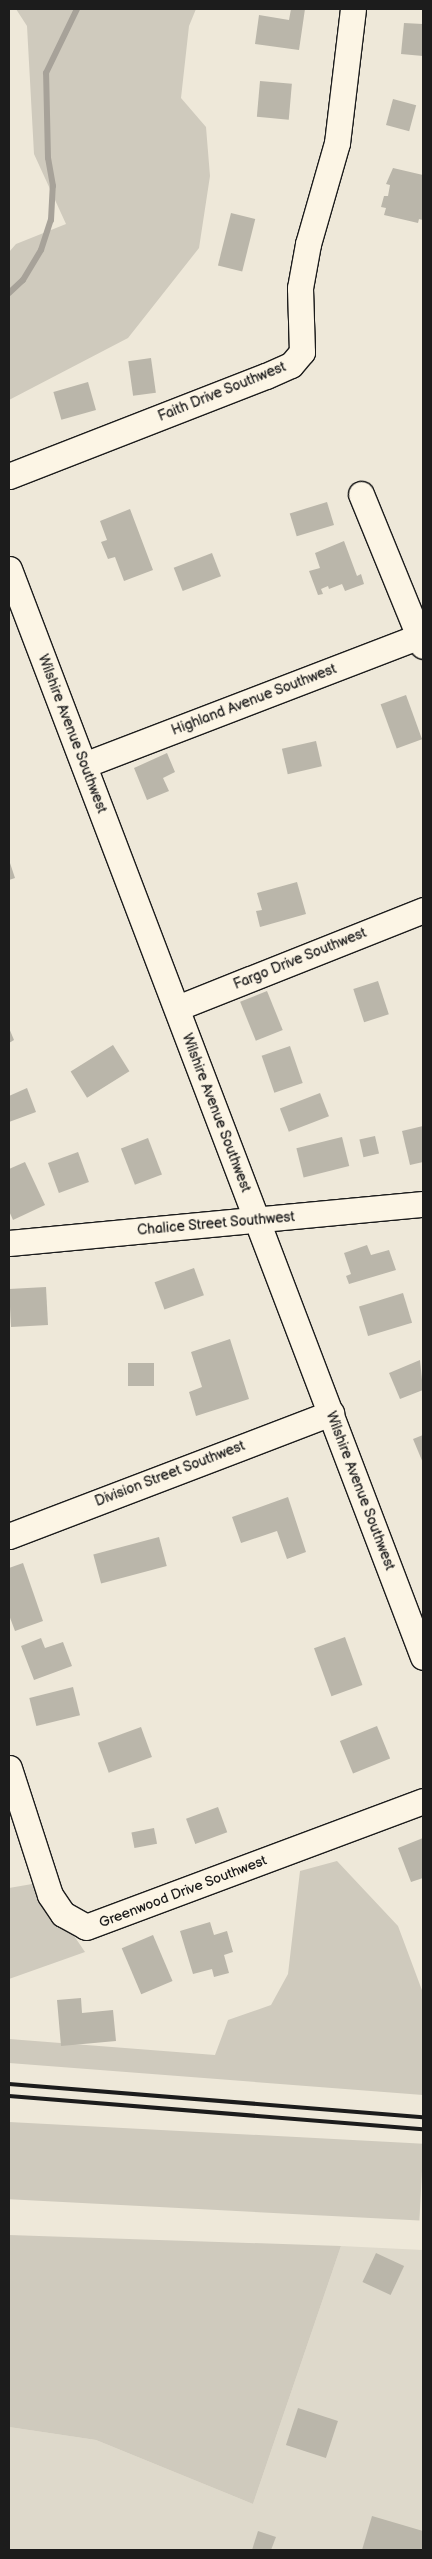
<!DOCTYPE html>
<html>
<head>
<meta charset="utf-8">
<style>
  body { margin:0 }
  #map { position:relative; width:432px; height:2559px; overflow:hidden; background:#eee8d9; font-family:"Balsamiq Sans",sans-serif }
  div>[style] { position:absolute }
  .built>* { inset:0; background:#ded9cb }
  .green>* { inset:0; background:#cfcabd; transform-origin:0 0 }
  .stream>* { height:6px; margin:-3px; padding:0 3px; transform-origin:3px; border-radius:3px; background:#a7a299 }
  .building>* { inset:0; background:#bab6aa; transform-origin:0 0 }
  .roads { filter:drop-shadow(1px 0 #1c1c1c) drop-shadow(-1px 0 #1c1c1c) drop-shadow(0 1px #1c1c1c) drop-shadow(0 -1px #1c1c1c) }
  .minor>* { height:25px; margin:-12.5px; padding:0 12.5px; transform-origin:12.5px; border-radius:12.5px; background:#fcf5e5 }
  .rail>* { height:4px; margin:-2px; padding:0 2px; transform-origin:2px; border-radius:2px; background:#1c1c1c }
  span { translate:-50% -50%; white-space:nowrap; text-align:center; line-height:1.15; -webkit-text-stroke:4.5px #fcf5e5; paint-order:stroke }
  .street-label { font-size:14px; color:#1c1c1c }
  .frame { position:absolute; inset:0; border:10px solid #1c1c1c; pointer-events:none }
</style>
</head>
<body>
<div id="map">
  <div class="built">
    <i style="clip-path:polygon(341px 2246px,423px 2250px,423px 2550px,9px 2550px,9px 2427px,96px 2440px,253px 2504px)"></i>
  </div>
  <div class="green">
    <i style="clip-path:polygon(16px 9px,196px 9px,189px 26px,181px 98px,206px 127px,210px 176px,199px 248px,128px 338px,9px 400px,9px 252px,16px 244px,66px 224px,34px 154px,27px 26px)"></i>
    <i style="clip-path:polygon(337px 1861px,398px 1926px,423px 1993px,423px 2095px,9px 2063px,9px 2039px,215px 2055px,228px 2020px,271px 2005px,288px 1974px,300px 1871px)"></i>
    <i style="clip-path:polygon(38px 1883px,85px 1952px,9px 1979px,9px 1888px)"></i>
    <i style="left:9px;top:2122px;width:415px;height:77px;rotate:3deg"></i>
    <i style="clip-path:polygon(9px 2235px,341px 2246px,253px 2504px,96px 2440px,9px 2427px)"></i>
  </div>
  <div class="stream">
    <i style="left:9px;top:293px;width:19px;rotate:-43deg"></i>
    <i style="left:23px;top:280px;width:35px;rotate:-59deg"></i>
    <i style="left:41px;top:250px;width:32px;rotate:-72deg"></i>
    <i style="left:51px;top:220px;width:34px;rotate:-87deg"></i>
    <i style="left:53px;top:186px;width:28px;rotate:-100deg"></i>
    <i style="left:48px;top:158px;width:85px;rotate:-91.3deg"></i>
    <i style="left:46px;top:73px;width:71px;rotate:-64.2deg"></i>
  </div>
  <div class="building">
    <i style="clip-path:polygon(291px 9px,305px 9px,299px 50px,255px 44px,259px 15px,289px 20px)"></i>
    <i style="clip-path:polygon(404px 23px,423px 24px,423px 56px,401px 54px)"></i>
    <i style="left:260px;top:81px;width:32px;height:36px;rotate:5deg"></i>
    <i style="left:393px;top:99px;width:24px;height:27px;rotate:15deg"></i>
    <i style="clip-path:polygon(393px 168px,423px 175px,423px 220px,419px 219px,418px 223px,384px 215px,386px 208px,381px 207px,384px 196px,388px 196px,390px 185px,386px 184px)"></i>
    <i style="left:231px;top:213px;width:25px;height:54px;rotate:14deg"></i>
    <i style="left:151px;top:358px;width:35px;height:23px;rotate:82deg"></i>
    <i style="left:88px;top:382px;width:29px;height:36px;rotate:74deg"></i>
    <i style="left:327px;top:502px;width:24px;height:39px;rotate:73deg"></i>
    <i style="clip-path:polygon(130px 509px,153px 570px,124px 581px,115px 557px,108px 559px,101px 542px,107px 540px,100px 521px)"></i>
    <i style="clip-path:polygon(344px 541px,357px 576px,361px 574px,364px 584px,345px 591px,342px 584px,329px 589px,328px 586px,321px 589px,323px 594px,318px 595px,309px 571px,320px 568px,315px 553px)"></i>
    <i style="left:212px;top:553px;width:25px;height:41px;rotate:69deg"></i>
    <i style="left:406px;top:695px;width:47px;height:27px;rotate:70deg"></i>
    <i style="left:316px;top:741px;width:26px;height:35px;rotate:77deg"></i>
    <i style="clip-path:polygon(167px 753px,175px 772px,163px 778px,169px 791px,147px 800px,134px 768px)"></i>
    <i style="clip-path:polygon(9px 860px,15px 878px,9px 880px)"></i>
    <i style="clip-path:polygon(297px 882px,306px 914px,260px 927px,256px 911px,262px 910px,257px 893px)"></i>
    <i style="left:378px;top:981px;width:35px;height:26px;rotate:72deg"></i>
    <i style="left:267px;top:991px;width:42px;height:29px;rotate:68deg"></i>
    <i style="clip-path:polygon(9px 1028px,14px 1040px,9px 1043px)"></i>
    <i style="left:113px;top:1045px;width:31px;height:50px;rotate:58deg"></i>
    <i style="left:290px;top:1046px;width:39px;height:30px;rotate:71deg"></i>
    <i style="clip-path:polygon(27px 1088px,36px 1112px,9px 1122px,9px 1096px)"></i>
    <i style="left:320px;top:1093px;width:25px;height:43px;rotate:69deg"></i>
    <i style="clip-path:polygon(423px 1126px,423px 1162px,410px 1165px,402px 1131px)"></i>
    <i style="left:375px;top:1136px;width:18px;height:16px;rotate:77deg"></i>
    <i style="left:342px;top:1137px;width:30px;height:47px;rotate:76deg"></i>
    <i style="left:148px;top:1138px;width:39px;height:29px;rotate:69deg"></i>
    <i style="left:78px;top:1152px;width:32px;height:32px;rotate:70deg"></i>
    <i style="clip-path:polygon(25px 1162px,45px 1205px,13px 1220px,9px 1211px,9px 1169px)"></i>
    <i style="clip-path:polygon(367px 1245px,371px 1255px,389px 1250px,396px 1270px,349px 1284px,346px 1276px,351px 1274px,344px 1253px)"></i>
    <i style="left:194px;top:1268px;width:29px;height:42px;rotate:70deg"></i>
    <i style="left:46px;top:1287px;width:38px;height:37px;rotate:87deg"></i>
    <i style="left:403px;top:1293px;width:31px;height:46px;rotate:73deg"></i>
    <i style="clip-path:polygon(230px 1339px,249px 1399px,196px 1416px,189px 1392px,202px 1387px,191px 1352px)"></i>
    <i style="clip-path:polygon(420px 1360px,423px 1390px,400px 1399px,389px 1373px)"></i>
    <i style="left:128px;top:1363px;width:26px;height:23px"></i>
    <i style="clip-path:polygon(423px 1435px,423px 1463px,413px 1439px)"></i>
    <i style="clip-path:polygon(288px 1497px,306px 1552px,287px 1559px,277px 1531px,241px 1543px,232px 1517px)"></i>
    <i style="left:159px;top:1537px;width:30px;height:68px;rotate:75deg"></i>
    <i style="clip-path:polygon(23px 1563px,43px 1621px,15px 1631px,9px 1615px,9px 1568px)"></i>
    <i style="left:345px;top:1637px;width:51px;height:33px;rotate:70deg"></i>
    <i style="clip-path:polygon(41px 1638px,45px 1648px,63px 1642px,72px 1666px,34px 1680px,21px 1646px)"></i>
    <i style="left:73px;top:1687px;width:29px;height:45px;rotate:76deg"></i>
    <i style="left:377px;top:1726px;width:35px;height:40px;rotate:68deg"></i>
    <i style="left:141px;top:1727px;width:32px;height:46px;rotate:70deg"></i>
    <i style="left:218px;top:1807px;width:27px;height:34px;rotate:70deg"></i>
    <i style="left:154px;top:1828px;width:16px;height:23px;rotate:79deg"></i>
    <i style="clip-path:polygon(423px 1838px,423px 1878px,411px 1882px,398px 1848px)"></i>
    <i style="clip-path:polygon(210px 1922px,214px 1935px,227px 1931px,233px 1952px,224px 1955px,229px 1973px,214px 1977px,212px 1969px,193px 1974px,180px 1931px)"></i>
    <i style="left:153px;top:1935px;width:50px;height:34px;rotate:67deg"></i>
    <i style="clip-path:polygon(81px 1998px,82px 2013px,113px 2010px,116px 2041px,61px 2046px,57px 2000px)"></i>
    <i style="left:376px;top:2253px;width:31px;height:32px;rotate:25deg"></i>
    <i style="left:298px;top:2408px;width:42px;height:39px;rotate:18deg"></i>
    <i style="clip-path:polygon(372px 2516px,423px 2531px,423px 2550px,362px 2550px)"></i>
    <i style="clip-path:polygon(258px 2531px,276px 2537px,271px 2550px,252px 2550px)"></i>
  </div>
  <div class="roads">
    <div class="minor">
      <i style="left:9px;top:476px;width:276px;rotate:-21.3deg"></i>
      <i style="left:266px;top:376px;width:27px;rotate:-24deg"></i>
      <i style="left:291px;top:365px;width:17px;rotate:-50deg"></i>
      <i style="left:302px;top:352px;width:64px;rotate:-91.8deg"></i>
      <i style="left:300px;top:288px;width:45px;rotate:-79.7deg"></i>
      <i style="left:308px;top:244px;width:105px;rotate:-74deg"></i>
      <i style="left:337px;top:143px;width:135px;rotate:-83.2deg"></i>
      <i style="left:361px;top:494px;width:164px;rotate:67.8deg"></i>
      <i style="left:9px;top:569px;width:1164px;rotate:69.17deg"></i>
      <i style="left:84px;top:765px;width:363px;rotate:-21deg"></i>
      <i style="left:177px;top:1008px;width:265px;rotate:-21.7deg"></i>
      <i style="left:9px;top:1243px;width:416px;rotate:-5.4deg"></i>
      <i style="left:9px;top:1536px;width:345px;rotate:-20.9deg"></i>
      <i style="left:9px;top:1768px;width:133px;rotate:72.1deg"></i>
      <i style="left:50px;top:1895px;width:23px;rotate:56deg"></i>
      <i style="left:63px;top:1914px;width:26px;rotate:29deg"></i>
      <i style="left:86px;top:1927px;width:360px;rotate:-20.5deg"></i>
    </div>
  </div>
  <div class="rail">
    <i style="left:9px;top:2084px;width:415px;rotate:4.6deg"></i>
    <i style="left:9px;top:2096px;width:415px;rotate:4.6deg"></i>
  </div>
  <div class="street-label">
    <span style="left:222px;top:392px;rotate:-22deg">Faith Drive Southwest</span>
    <span style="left:254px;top:700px;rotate:-21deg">Highland Avenue Southwest</span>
    <span style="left:72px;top:734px;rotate:69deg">Wilshire Avenue Southwest</span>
    <span style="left:300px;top:959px;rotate:-22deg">Fargo Drive Southwest</span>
    <span style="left:216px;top:1113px;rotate:69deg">Wilshire Avenue Southwest</span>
    <span style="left:216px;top:1224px;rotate:-5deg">Chalice Street Southwest</span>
    <span style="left:170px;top:1474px;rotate:-21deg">Division Street Southwest</span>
    <span style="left:360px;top:1491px;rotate:69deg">Wilshire Avenue Southwest</span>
    <span style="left:183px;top:1892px;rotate:-21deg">Greenwood Drive Southwest</span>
  </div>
  <div class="frame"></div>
</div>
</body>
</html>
